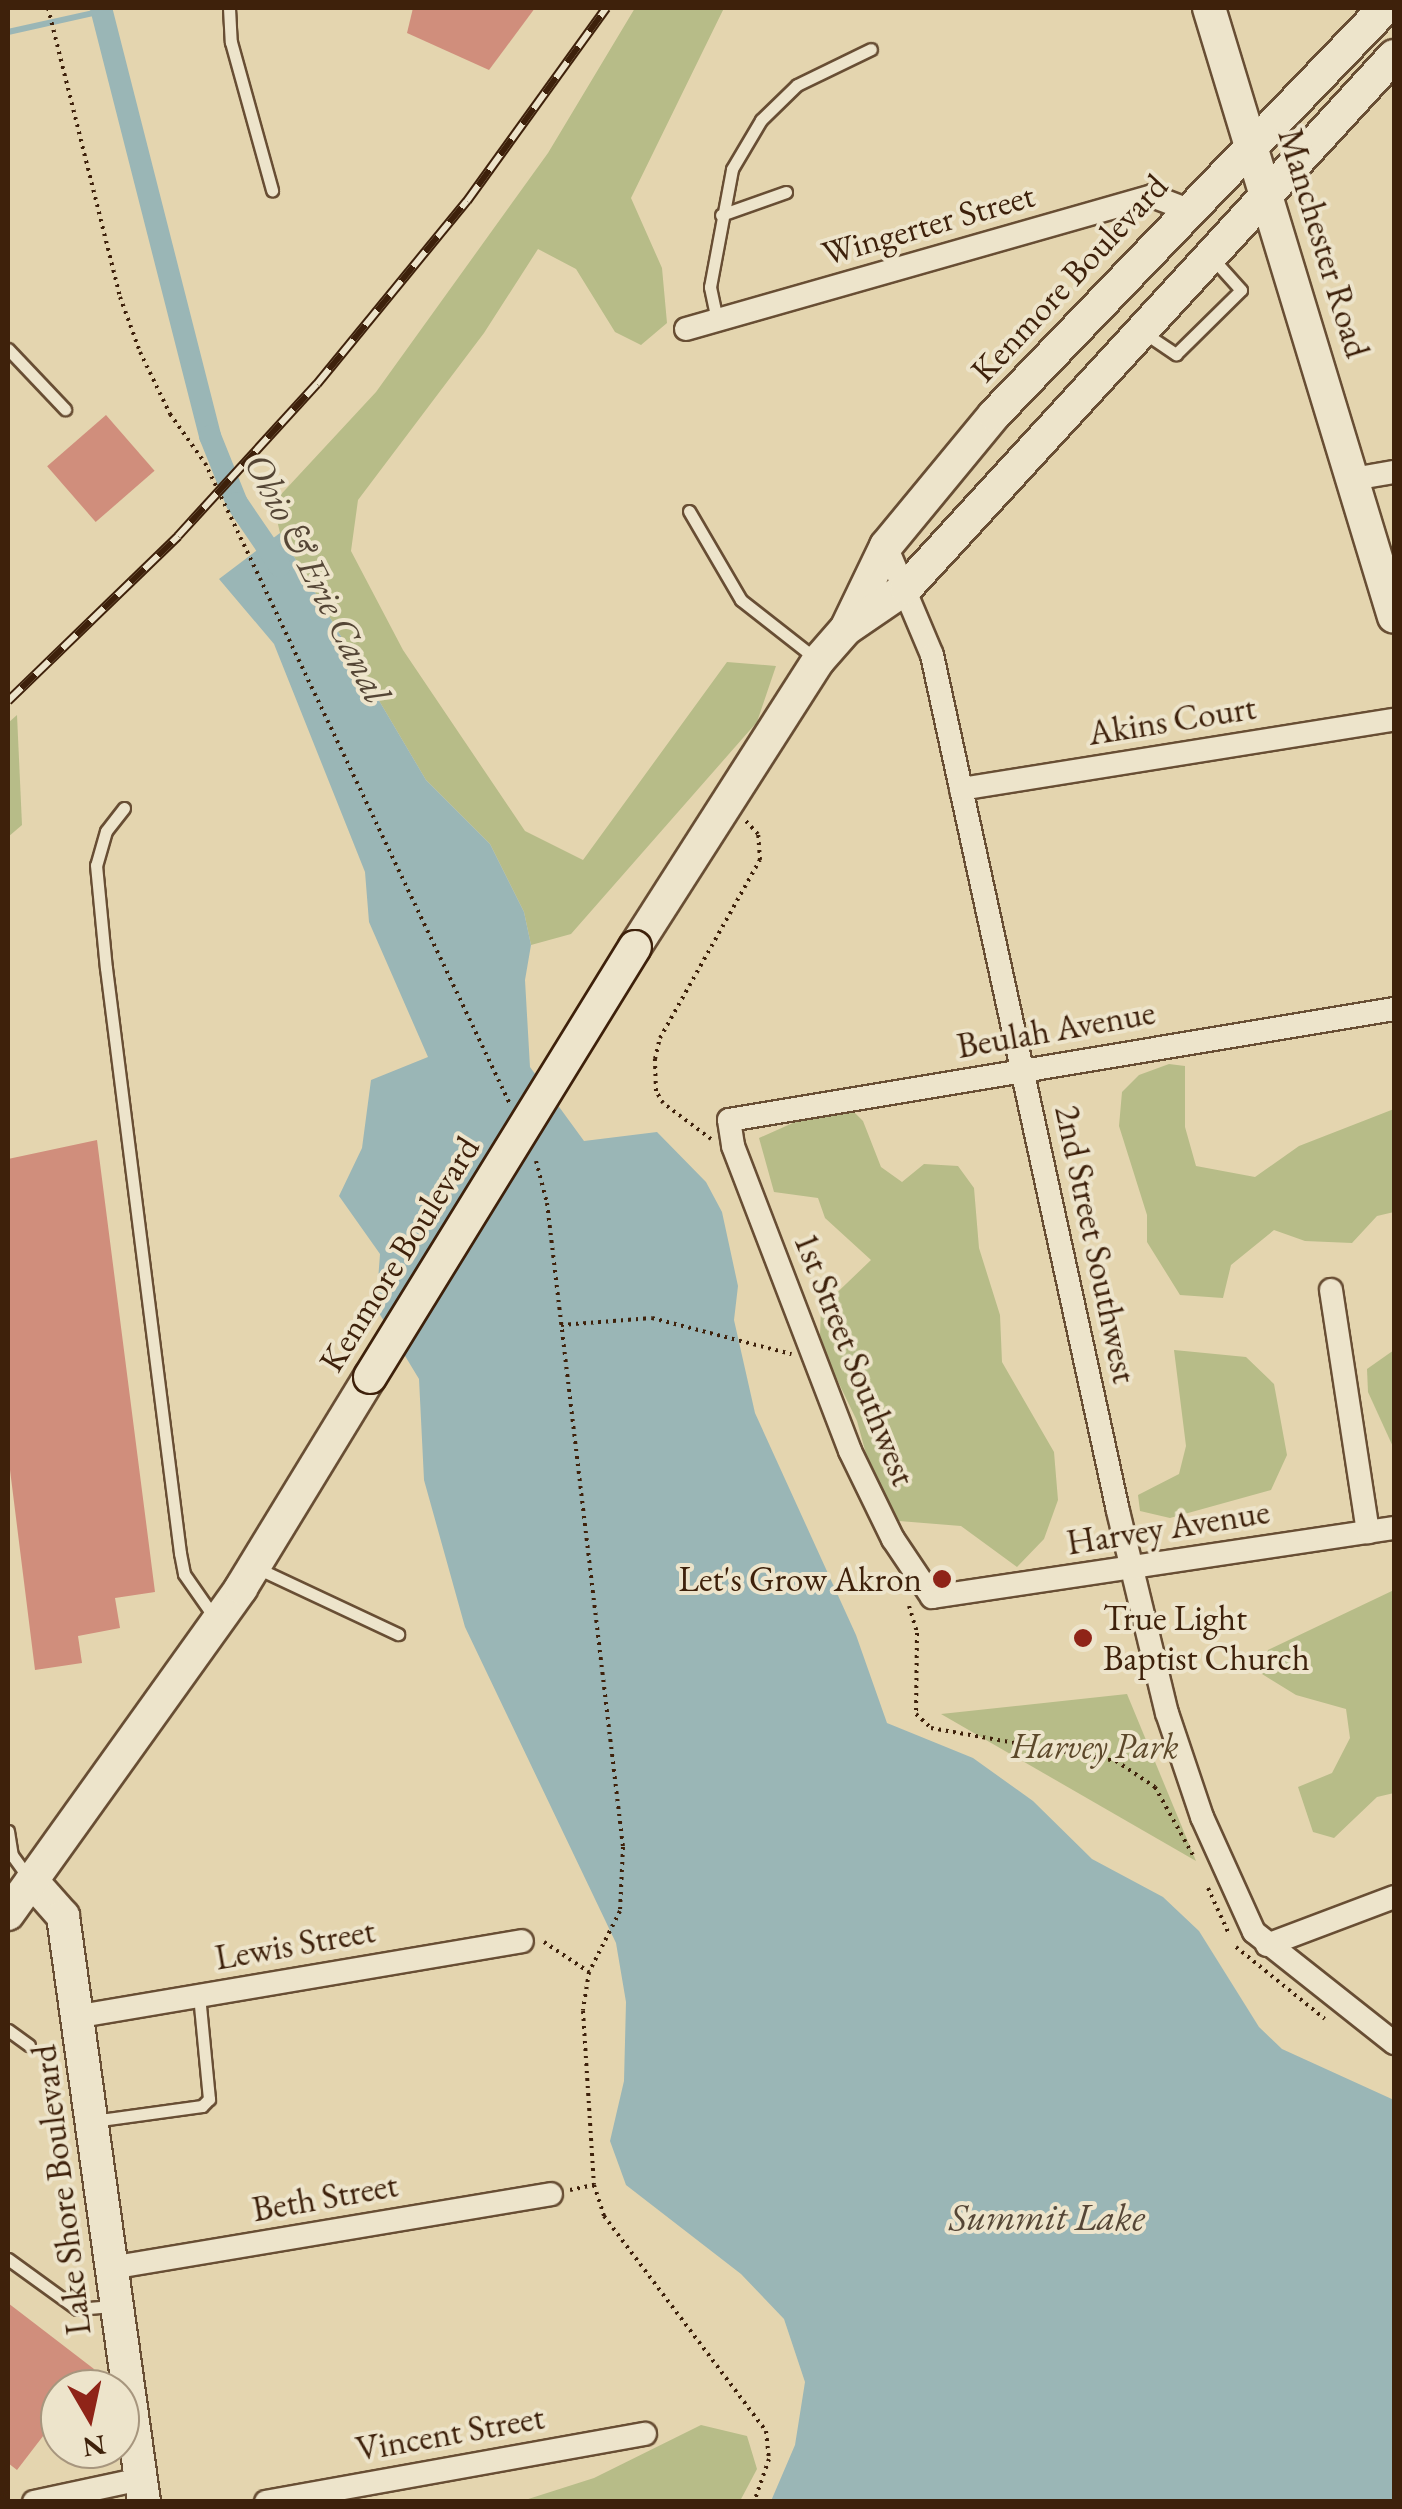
<!DOCTYPE html>
<html>
<head>
<meta charset="utf-8">
<style>
  body { margin:0 }
  #map { position:relative; width:1402px; height:2509px; overflow:hidden; background:#e4d5af; font-family:"EB Garamond",serif }
  div>[style] { position:absolute }
  .green>* { inset:0; background:#b7bc88 }
  .water>* { inset:0; background:#9ab6b6 }
  .stream>* { height:6px; margin:-3px; padding:0 3px; transform-origin:3px; border-radius:3px; background:#9ab6b6 }
  .canal>* { height:22px; margin:-11px; padding:0 11px; transform-origin:11px; border-radius:11px; background:#9ab6b6 }
  .building>* { inset:0; background:#d08e7c; transform-origin:0 0 }
  .path>* { height:4px; margin-top:-2px; transform-origin:0; background:repeating-linear-gradient(90deg,#3e210b 0 2.5px,transparent 0 7.5px) }
  .roads { filter:drop-shadow(2px 0 #684e34) drop-shadow(-2px 0 #684e34) drop-shadow(0 2px #684e34) drop-shadow(0 -2px #684e34) }
  .service>* { height:11px; margin:-5.5px; padding:0 5.5px; transform-origin:5.5px; border-radius:5.5px; background:#ede4cb }
  .minor>* { height:22px; margin:-11px; padding:0 11px; transform-origin:11px; border-radius:11px; background:#ede4cb }
  .secondary>* { height:32px; margin:-16px; padding:0 16px; transform-origin:16px; border-radius:16px; background:#ede4cb }
  .rail>* { height:10px; margin-top:-5px; transform-origin:0; background:repeating-linear-gradient(90deg,#ede4cb 0 19px,#3e210b 0 38px); box-sizing:border-box; border-block:2px solid #3e210b }
  .bridges { filter:drop-shadow(2px 0 #3e210b) drop-shadow(-2px 0 #3e210b) drop-shadow(0 2px #3e210b) drop-shadow(0 -2px #3e210b) }
  .secondary-bridge>* { height:32px; margin:-16px; padding:0 16px; transform-origin:16px; border-radius:16px; background:#ede4cb }
  .dots>* { width:28px; height:28px; translate:-50% -50%; box-sizing:border-box; border:5px solid #ede4cb; border-radius:50% }
  span { translate:-50% -50%; white-space:nowrap; text-align:center; line-height:1.15; -webkit-text-stroke:8px #ede4cb; paint-order:stroke }
  .street-label { font-size:35px; color:#3e210b }
  .poi-label { font-size:35px; color:#3e210b }
  .right { translate:-100% -50%; text-align:right }
  .left { translate:0 -50%; text-align:left }
  .park-label { font-size:35px; color:#5c482a; font-style:italic }
  .water-label { font-size:38px; color:#554636; font-style:italic }
  .frame { position:absolute; inset:0; border:10px solid #3e210b; pointer-events:none }
  .north { position:absolute; left:40px; top:2369px; width:100px; height:100px; box-sizing:border-box; background:#ede4cb; border:2px solid #a7967e; border-radius:50%; rotate:171deg; font-size:28px; font-weight:700; line-height:40px; text-align:center; color:#3e210b }
  .north::after { content:''; display:block; margin:auto; width:35px; height:45px; background:#8f2418; clip-path:polygon(50% 0,100% 100%,50% 72%,0 100%) }
</style>
</head>
<body>
<div id="map">
  <div class="green">
    <i style="clip-path:polygon(635px 8px,724px 8px,631px 198px,662px 268px,667px 323px,641px 345px,615px 332px,576px 269px,538px 249px,484px 333px,358px 500px,351px 551px,403px 650px,525px 831px,583px 860px,727px 662px,776px 666px,757px 722px,571px 934px,531px 945px,524px 912px,490px 844px,426px 780px,280px 533px,273px 503px,376px 392px,548px 153px)"></i>
    <i style="clip-path:polygon(17px 715px,22px 825px,8px 837px,8px 723px)"></i>
    <i style="clip-path:polygon(1169px 1064px,1185px 1066px,1185px 1127px,1196px 1166px,1255px 1177px,1299px 1146px,1394px 1109px,1394px 1212px,1377px 1216px,1352px 1243px,1305px 1241px,1274px 1230px,1231px 1265px,1223px 1298px,1180px 1295px,1147px 1242px,1147px 1215px,1119px 1126px,1122px 1092px,1139px 1075px)"></i>
    <i style="clip-path:polygon(852px 1110px,863px 1121px,881px 1167px,902px 1182px,924px 1164px,958px 1166px,974px 1188px,979px 1248px,1000px 1315px,1002px 1362px,1054px 1452px,1058px 1500px,1044px 1539px,1017px 1567px,961px 1526px,899px 1521px,874px 1483px,857px 1421px,831px 1367px,820px 1335px,821px 1308px,871px 1260px,825px 1218px,818px 1198px,774px 1192px,759px 1138px,804px 1118px)"></i>
    <i style="clip-path:polygon(1174px 1350px,1246px 1357px,1274px 1384px,1287px 1455px,1271px 1490px,1170px 1518px,1140px 1511px,1138px 1495px,1179px 1474px,1186px 1446px)"></i>
    <i style="clip-path:polygon(1394px 1350px,1394px 1449px,1368px 1392px,1367px 1369px)"></i>
    <i style="clip-path:polygon(1394px 1590px,1394px 1793px,1377px 1797px,1334px 1838px,1313px 1832px,1298px 1787px,1332px 1773px,1350px 1738px,1346px 1709px,1296px 1695px,1262px 1674px,1268px 1650px)"></i>
    <i style="clip-path:polygon(1127px 1694px,1196px 1861px,941px 1714px)"></i>
    <i style="clip-path:polygon(701px 2425px,747px 2436px,757px 2469px,740px 2501px,522px 2501px,594px 2478px)"></i>
  </div>
  <div class="water">
    <i style="clip-path:polygon(280px 533px,426px 780px,490px 844px,524px 912px,531px 945px,525px 980px,530px 1067px,584px 1141px,657px 1132px,706px 1182px,722px 1212px,738px 1286px,734px 1320px,755px 1413px,856px 1635px,887px 1723px,973px 1758px,1033px 1801px,1092px 1859px,1163px 1897px,1199px 1931px,1259px 2027px,1282px 2049px,1394px 2100px,1394px 2501px,771px 2501px,795px 2445px,805px 2382px,784px 2319px,741px 2274px,626px 2185px,610px 2141px,624px 2081px,626px 2002px,616px 1943px,465px 1627px,424px 1480px,419px 1379px,376px 1308px,380px 1254px,339px 1196px,362px 1148px,371px 1080px,428px 1057px,369px 922px,365px 872px,274px 644px,219px 579px)"></i>
  </div>
  <div class="stream">
    <i style="left:8px;top:32px;width:96px;rotate:-12.6deg"></i>
  </div>
  <div class="canal">
    <i style="left:101px;top:8px;width:442px;rotate:75.7deg"></i>
    <i style="left:210px;top:436px;width:72px;rotate:68.1deg"></i>
    <i style="left:237px;top:503px;width:76px;rotate:55.7deg"></i>
  </div>
  <div class="building">
    <i style="clip-path:polygon(413px 8px,535px 8px,489px 70px,407px 33px)"></i>
    <i style="left:106px;top:415px;width:74px;height:78px;rotate:49deg"></i>
    <i style="clip-path:polygon(97px 1140px,155px 1592px,115px 1598px,120px 1628px,78px 1636px,82px 1663px,35px 1670px,8px 1454px,8px 1159px)"></i>
    <i style="clip-path:polygon(8px 2303px,94px 2369px,79px 2389px,60px 2389px,60px 2414px,17px 2470px,8px 2463px)"></i>
  </div>
  <div class="path">
    <i style="left:48px;top:8px;width:298px;rotate:76deg"></i>
    <i style="left:120px;top:297px;width:59px;rotate:70deg"></i>
    <i style="left:140px;top:352px;width:69px;rotate:64.2deg"></i>
    <i style="left:170px;top:414px;width:60px;rotate:54.5deg"></i>
    <i style="left:205px;top:463px;width:708px;rotate:64.56deg"></i>
    <i style="left:711px;top:1139px;width:60px;rotate:-143.1deg"></i>
    <i style="left:663px;top:1103px;width:14px;rotate:-120deg"></i>
    <i style="left:656px;top:1091px;width:32px;rotate:-92deg"></i>
    <i style="left:655px;top:1059px;width:22px;rotate:-77deg"></i>
    <i style="left:660px;top:1038px;width:204px;rotate:-60.7deg"></i>
    <i style="left:760px;top:860px;width:26px;rotate:-94deg"></i>
    <i style="left:758px;top:834px;width:18px;rotate:-133deg"></i>
    <i style="left:536px;top:1161px;width:43px;rotate:75.3deg"></i>
    <i style="left:547px;top:1203px;width:648px;rotate:83.27deg"></i>
    <i style="left:623px;top:1847px;width:64px;rotate:92.7deg"></i>
    <i style="left:620px;top:1911px;width:68px;rotate:116.9deg"></i>
    <i style="left:589px;top:1972px;width:39px;rotate:99deg"></i>
    <i style="left:583px;top:2011px;width:174px;rotate:86.4deg"></i>
    <i style="left:594px;top:2185px;width:33px;rotate:72deg"></i>
    <i style="left:604px;top:2216px;width:269px;rotate:53deg"></i>
    <i style="left:766px;top:2431px;width:28px;rotate:84deg"></i>
    <i style="left:769px;top:2459px;width:46px;rotate:109.2deg"></i>
    <i style="left:561px;top:1325px;width:91px;rotate:-4.4deg"></i>
    <i style="left:652px;top:1318px;width:144px;rotate:14.5deg"></i>
    <i style="left:909px;top:1606px;width:28px;rotate:73deg"></i>
    <i style="left:917px;top:1633px;width:81px;rotate:90.7deg"></i>
    <i style="left:916px;top:1714px;width:21px;rotate:43deg"></i>
    <i style="left:931px;top:1728px;width:188px;rotate:10.1deg"></i>
    <i style="left:1116px;top:1761px;width:47px;rotate:33.7deg"></i>
    <i style="left:1155px;top:1787px;width:80px;rotate:60.9deg"></i>
    <i style="left:1208px;top:1888px;width:51px;rotate:65.5deg"></i>
    <i style="left:544px;top:1942px;width:54px;rotate:33.7deg"></i>
    <i style="left:1236px;top:1947px;width:114px;rotate:39deg"></i>
    <i style="left:570px;top:2190px;width:25px;rotate:-12deg"></i>
  </div>
  <div class="roads">
    <div class="service">
      <i style="left:229px;top:8px;width:34px;rotate:87deg"></i>
      <i style="left:231px;top:42px;width:154px;rotate:74.5deg"></i>
      <i style="left:721px;top:215px;width:69px;rotate:-19.5deg"></i>
      <i style="left:717px;top:320px;width:34px;rotate:-102deg"></i>
      <i style="left:710px;top:287px;width:120px;rotate:-79.4deg"></i>
      <i style="left:732px;top:169px;width:57px;rotate:-59.4deg"></i>
      <i style="left:761px;top:120px;width:50px;rotate:-44.2deg"></i>
      <i style="left:797px;top:85px;width:82px;rotate:-25.9deg"></i>
      <i style="left:1143px;top:332px;width:40px;rotate:34deg"></i>
      <i style="left:1176px;top:354px;width:91px;rotate:-44.6deg"></i>
      <i style="left:1241px;top:290px;width:40px;rotate:-132deg"></i>
      <i style="left:8px;top:349px;width:83px;rotate:46.5deg"></i>
      <i style="left:689px;top:511px;width:103px;rotate:59.7deg"></i>
      <i style="left:741px;top:600px;width:94px;rotate:38.1deg"></i>
      <i style="left:124px;top:808px;width:29px;rotate:128deg"></i>
      <i style="left:106px;top:831px;width:35px;rotate:106deg"></i>
      <i style="left:96px;top:865px;width:103px;rotate:84.5deg"></i>
      <i style="left:106px;top:968px;width:590px;rotate:82.79deg"></i>
      <i style="left:180px;top:1553px;width:21px;rotate:79deg"></i>
      <i style="left:184px;top:1574px;width:52px;rotate:55.1deg"></i>
      <i style="left:257px;top:1568px;width:156px;rotate:25.1deg"></i>
      <i style="left:8px;top:1831px;width:24px;rotate:81deg"></i>
      <i style="left:12px;top:1855px;width:29px;rotate:54deg"></i>
      <i style="left:8px;top:2030px;width:26px;rotate:36deg"></i>
      <i style="left:93px;top:2121px;width:110px;rotate:-7.8deg"></i>
      <i style="left:202px;top:2106px;width:10px;rotate:-45deg"></i>
      <i style="left:209px;top:2099px;width:103px;rotate:-95.5deg"></i>
      <i style="left:8px;top:2259px;width:85px;rotate:35.9deg"></i>
      <i style="left:77px;top:2309px;width:35px;rotate:-5deg"></i>
    </div>
    <div class="minor">
      <i style="left:686px;top:329px;width:485px;rotate:-15.9deg"></i>
      <i style="left:1152px;top:196px;width:39px;rotate:21deg"></i>
      <i style="left:1353px;top:479px;width:42px;rotate:-9.7deg"></i>
      <i style="left:886px;top:546px;width:118px;rotate:67.1deg"></i>
      <i style="left:932px;top:655px;width:876px;rotate:77.74deg"></i>
      <i style="left:1118px;top:1511px;width:208px;rotate:76.4deg"></i>
      <i style="left:1167px;top:1713px;width:110px;rotate:71.4deg"></i>
      <i style="left:1202px;top:1817px;width:126px;rotate:65.7deg"></i>
      <i style="left:1254px;top:1932px;width:179px;rotate:38.4deg"></i>
      <i style="left:961px;top:789px;width:438px;rotate:-9.1deg"></i>
      <i style="left:1394px;top:1009px;width:674px;rotate:170.52deg"></i>
      <i style="left:729px;top:1120px;width:26px;rotate:81deg"></i>
      <i style="left:733px;top:1146px;width:327px;rotate:69deg"></i>
      <i style="left:850px;top:1451px;width:98px;rotate:64deg"></i>
      <i style="left:893px;top:1539px;width:70px;rotate:56.1deg"></i>
      <i style="left:932px;top:1597px;width:467px;rotate:-8.5deg"></i>
      <i style="left:1331px;top:1290px;width:245px;rotate:81.3deg"></i>
      <i style="left:1267px;top:1945px;width:136px;rotate:-20.7deg"></i>
      <i style="left:80px;top:2016px;width:448px;rotate:-9.6deg"></i>
      <i style="left:110px;top:2268px;width:447px;rotate:-9.5deg"></i>
      <i style="left:34px;top:2502px;width:109px;rotate:-12.1deg"></i>
      <i style="left:266px;top:2502px;width:385px;rotate:-10.2deg"></i>
    </div>
    <div class="secondary">
      <i style="left:1209px;top:8px;width:636px;rotate:73.1deg"></i>
      <i style="left:848px;top:625px;width:88px;rotate:-64.3deg"></i>
      <i style="left:886px;top:546px;width:170px;rotate:-50.5deg"></i>
      <i style="left:994px;top:415px;width:564px;rotate:-46.15deg"></i>
      <i style="left:635px;top:947px;width:340px;rotate:-57.4deg"></i>
      <i style="left:818px;top:661px;width:43px;rotate:-48.8deg"></i>
      <i style="left:846px;top:629px;width:73px;rotate:-34.3deg"></i>
      <i style="left:906px;top:588px;width:722px;rotate:-47.47deg"></i>
      <i style="left:32px;top:1881px;width:47px;rotate:48.5deg"></i>
      <i style="left:63px;top:1916px;width:592px;rotate:82.13deg"></i>
      <i style="left:8px;top:1914px;width:401px;rotate:-54.4deg"></i>
      <i style="left:241px;top:1588px;width:247px;rotate:-58.6deg"></i>
    </div>
  </div>
  <div class="rail">
    <i style="left:8px;top:701px;width:237px;rotate:-44.1deg"></i>
    <i style="left:178px;top:536px;width:206px;rotate:-47.6deg"></i>
    <i style="left:317px;top:384px;width:237px;rotate:-50.7deg"></i>
    <i style="left:467px;top:201px;width:238px;rotate:-54.2deg"></i>
  </div>
  <div class="bridges">
    <div class="secondary-bridge">
      <i style="left:370px;top:1377px;width:505px;rotate:-58.36deg"></i>
    </div>
  </div>
  <div class="dots">
    <i style="left:942px;top:1579px;background:#8f2418"></i>
    <i style="left:1083px;top:1638px;background:#8f2418"></i>
  </div>
  <div class="street-label">
    <span style="left:928px;top:224px;rotate:-16deg">Wingerter Street</span>
    <span style="left:1324px;top:243px;rotate:73deg">Manchester Road</span>
    <span style="left:1069px;top:278px;rotate:-47deg">Kenmore Boulevard</span>
    <span style="left:1172px;top:720px;rotate:-9deg">Akins Court</span>
    <span style="left:1056px;top:1029px;rotate:-10deg">Beulah Avenue</span>
    <span style="left:1096px;top:1244px;rotate:78deg">2nd Street Southwest</span>
    <span style="left:399px;top:1254px;rotate:-58deg">Kenmore Boulevard</span>
    <span style="left:855px;top:1359px;rotate:68deg">1st Street Southwest</span>
    <span style="left:1168px;top:1527px;rotate:-9deg">Harvey Avenue</span>
    <span style="left:295px;top:1944px;rotate:-10deg">Lewis Street</span>
    <span style="left:61px;top:2190px;rotate:-97deg">Lake Shore Boulevard</span>
    <span style="left:325px;top:2197px;rotate:-10deg">Beth Street</span>
    <span style="left:450px;top:2433px;rotate:-10deg">Vincent Street</span>
  </div>
  <div class="poi-label">
    <span class="right" style="left:922px;top:1579px">Let's Grow Akron</span>
    <span class="left" style="left:1103px;top:1638px">True Light<br>Baptist Church</span>
  </div>
  <div class="park-label">
    <span style="left:1095px;top:1746px">Harvey Park</span>
  </div>
  <div class="water-label">
    <span style="left:318px;top:578px;rotate:63deg">Ohio &amp; Erie Canal</span>
    <span style="left:1047px;top:2217px">Summit Lake</span>
  </div>
  <div class="frame"></div>
  <div class="north">N</div>
</div>
</body>
</html>
